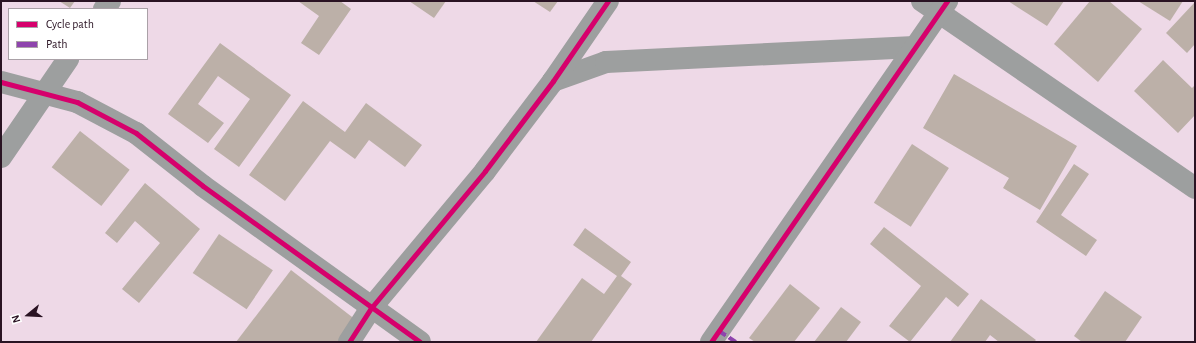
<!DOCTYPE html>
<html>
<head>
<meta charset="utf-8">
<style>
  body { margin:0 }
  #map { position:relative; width:1196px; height:343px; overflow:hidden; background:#eed9e7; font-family:"Alegreya Sans",sans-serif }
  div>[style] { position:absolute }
  .building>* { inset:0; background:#bcb0a8; transform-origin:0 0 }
  .minor>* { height:22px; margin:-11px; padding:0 11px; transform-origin:11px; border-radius:11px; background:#9d9f9f }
  .quiet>* { height:4px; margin-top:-2px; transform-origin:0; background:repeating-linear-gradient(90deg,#8e44ad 0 8px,transparent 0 12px) }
  .cycleway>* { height:5px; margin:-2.5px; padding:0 2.5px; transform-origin:2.5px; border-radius:2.5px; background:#d6006c }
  span { translate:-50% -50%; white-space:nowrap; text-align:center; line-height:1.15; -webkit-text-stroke:4px #fff; paint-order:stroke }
  .frame { position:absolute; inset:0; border:2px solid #2a1323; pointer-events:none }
  .legend { position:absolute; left:8px; top:8px; width:140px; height:52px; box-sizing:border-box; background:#fff; border:1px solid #aaa1a7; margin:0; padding:5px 7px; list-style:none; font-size:12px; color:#2a1323 }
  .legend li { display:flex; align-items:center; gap:8px; height:20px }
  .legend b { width:20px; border:1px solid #aaa1a7 }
  .north { position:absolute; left:8px; top:295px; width:40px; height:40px; -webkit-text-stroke:3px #fff; paint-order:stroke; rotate:252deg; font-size:11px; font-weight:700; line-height:16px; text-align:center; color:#2a1323 }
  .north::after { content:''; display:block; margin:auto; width:14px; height:18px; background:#2a1323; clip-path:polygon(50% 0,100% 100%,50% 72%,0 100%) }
</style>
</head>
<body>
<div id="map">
  <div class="building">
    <i style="clip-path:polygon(59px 1px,75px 1px,70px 8px)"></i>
    <i style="clip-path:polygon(298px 1px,340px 1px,351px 9px,319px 55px,301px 43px,319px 16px)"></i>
    <i style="clip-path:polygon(409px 1px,446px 1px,434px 18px)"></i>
    <i style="clip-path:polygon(533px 1px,558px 1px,550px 12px)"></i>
    <i style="clip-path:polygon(1008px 1px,1064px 1px,1047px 26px)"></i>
    <i style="clip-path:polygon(1090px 1px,1109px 1px,1142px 29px,1098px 82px,1054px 44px)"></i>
    <i style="clip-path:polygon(1138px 1px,1183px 1px,1170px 21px)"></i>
    <i style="clip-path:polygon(1195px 2px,1195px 44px,1187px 53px,1166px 33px)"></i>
    <i style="clip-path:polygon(220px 43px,291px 95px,239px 167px,214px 149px,250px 99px,218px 76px,198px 104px,224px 123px,208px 143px,168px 114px)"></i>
    <i style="clip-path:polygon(1163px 60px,1192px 88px,1195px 85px,1195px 115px,1178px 133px,1134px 91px)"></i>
    <i style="clip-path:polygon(954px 74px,1077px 146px,1040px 210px,1003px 188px,1009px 178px,923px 128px)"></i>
    <i style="clip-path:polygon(303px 101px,345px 132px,366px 103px,422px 145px,405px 167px,369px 140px,355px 159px,330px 141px,285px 201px,249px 175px)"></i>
    <i style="left:80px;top:131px;width:63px;height:46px;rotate:38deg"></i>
    <i style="left:912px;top:144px;width:44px;height:70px;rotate:33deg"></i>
    <i style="clip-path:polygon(1074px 164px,1089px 174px,1061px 215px,1097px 240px,1086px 256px,1036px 222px)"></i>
    <i style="clip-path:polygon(145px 183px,200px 229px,139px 303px,122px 289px,160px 243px,135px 221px,117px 243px,105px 233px)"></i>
    <i style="clip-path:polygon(884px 227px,969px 294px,958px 307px,946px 297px,910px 342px,889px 326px,921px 286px,870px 244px)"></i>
    <i style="clip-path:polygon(585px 228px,631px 262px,621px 276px,632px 284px,591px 342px,536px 342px,582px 278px,604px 294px,617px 276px,573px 245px)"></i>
    <i style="left:219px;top:234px;width:65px;height:47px;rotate:34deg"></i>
    <i style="clip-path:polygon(291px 270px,356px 320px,339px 342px,236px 342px)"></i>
    <i style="clip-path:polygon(790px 284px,820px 308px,794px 342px,755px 342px,749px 338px)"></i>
    <i style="clip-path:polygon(1105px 291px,1142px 317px,1125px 342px,1082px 342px,1074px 336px)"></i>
    <i style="clip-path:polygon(981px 299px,1036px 340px,1034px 342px,999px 342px,990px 335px,985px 342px,950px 342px)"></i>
    <i style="clip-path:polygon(841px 307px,861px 322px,846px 342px,814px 342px)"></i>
  </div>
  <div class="minor">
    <i style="left:922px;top:1px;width:331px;rotate:34.4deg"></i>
    <i style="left:104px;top:9px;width:10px;rotate:-53deg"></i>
    <i style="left:553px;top:81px;width:56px;rotate:-19.7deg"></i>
    <i style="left:606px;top:62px;width:309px;rotate:-2.8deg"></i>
    <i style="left:1px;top:82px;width:79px;rotate:14.7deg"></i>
    <i style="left:77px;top:102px;width:67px;rotate:27.7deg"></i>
    <i style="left:136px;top:133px;width:85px;rotate:38.3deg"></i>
    <i style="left:203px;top:186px;width:267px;rotate:35.7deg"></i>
    <i style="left:1px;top:157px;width:119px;rotate:-55.6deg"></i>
    <i style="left:349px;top:342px;width:40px;rotate:-57.1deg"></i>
    <i style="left:371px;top:308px;width:178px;rotate:-50.2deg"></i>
    <i style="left:485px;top:171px;width:113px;rotate:-52.9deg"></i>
    <i style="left:553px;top:81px;width:97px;rotate:-55.5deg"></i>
    <i style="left:711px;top:342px;width:415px;rotate:-55.3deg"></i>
  </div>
  <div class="quiet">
    <i style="left:719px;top:331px;width:20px;rotate:33deg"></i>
  </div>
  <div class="cycleway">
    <i style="left:1px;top:82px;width:79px;rotate:14.7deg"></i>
    <i style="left:77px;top:102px;width:67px;rotate:27.7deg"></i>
    <i style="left:136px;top:133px;width:85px;rotate:38.3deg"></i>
    <i style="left:203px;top:186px;width:267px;rotate:35.7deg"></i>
    <i style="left:349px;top:342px;width:40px;rotate:-57.1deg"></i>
    <i style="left:371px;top:308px;width:178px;rotate:-50.2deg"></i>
    <i style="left:485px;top:171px;width:113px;rotate:-52.9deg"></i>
    <i style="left:553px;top:81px;width:97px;rotate:-55.5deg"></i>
    <i style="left:711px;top:342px;width:415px;rotate:-55.3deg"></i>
  </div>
  <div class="frame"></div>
  <ul class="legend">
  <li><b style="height:5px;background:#d6006c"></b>Cycle path</li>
  <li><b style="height:5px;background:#8e44ad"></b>Path</li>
  </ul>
  <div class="north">N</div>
</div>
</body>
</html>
